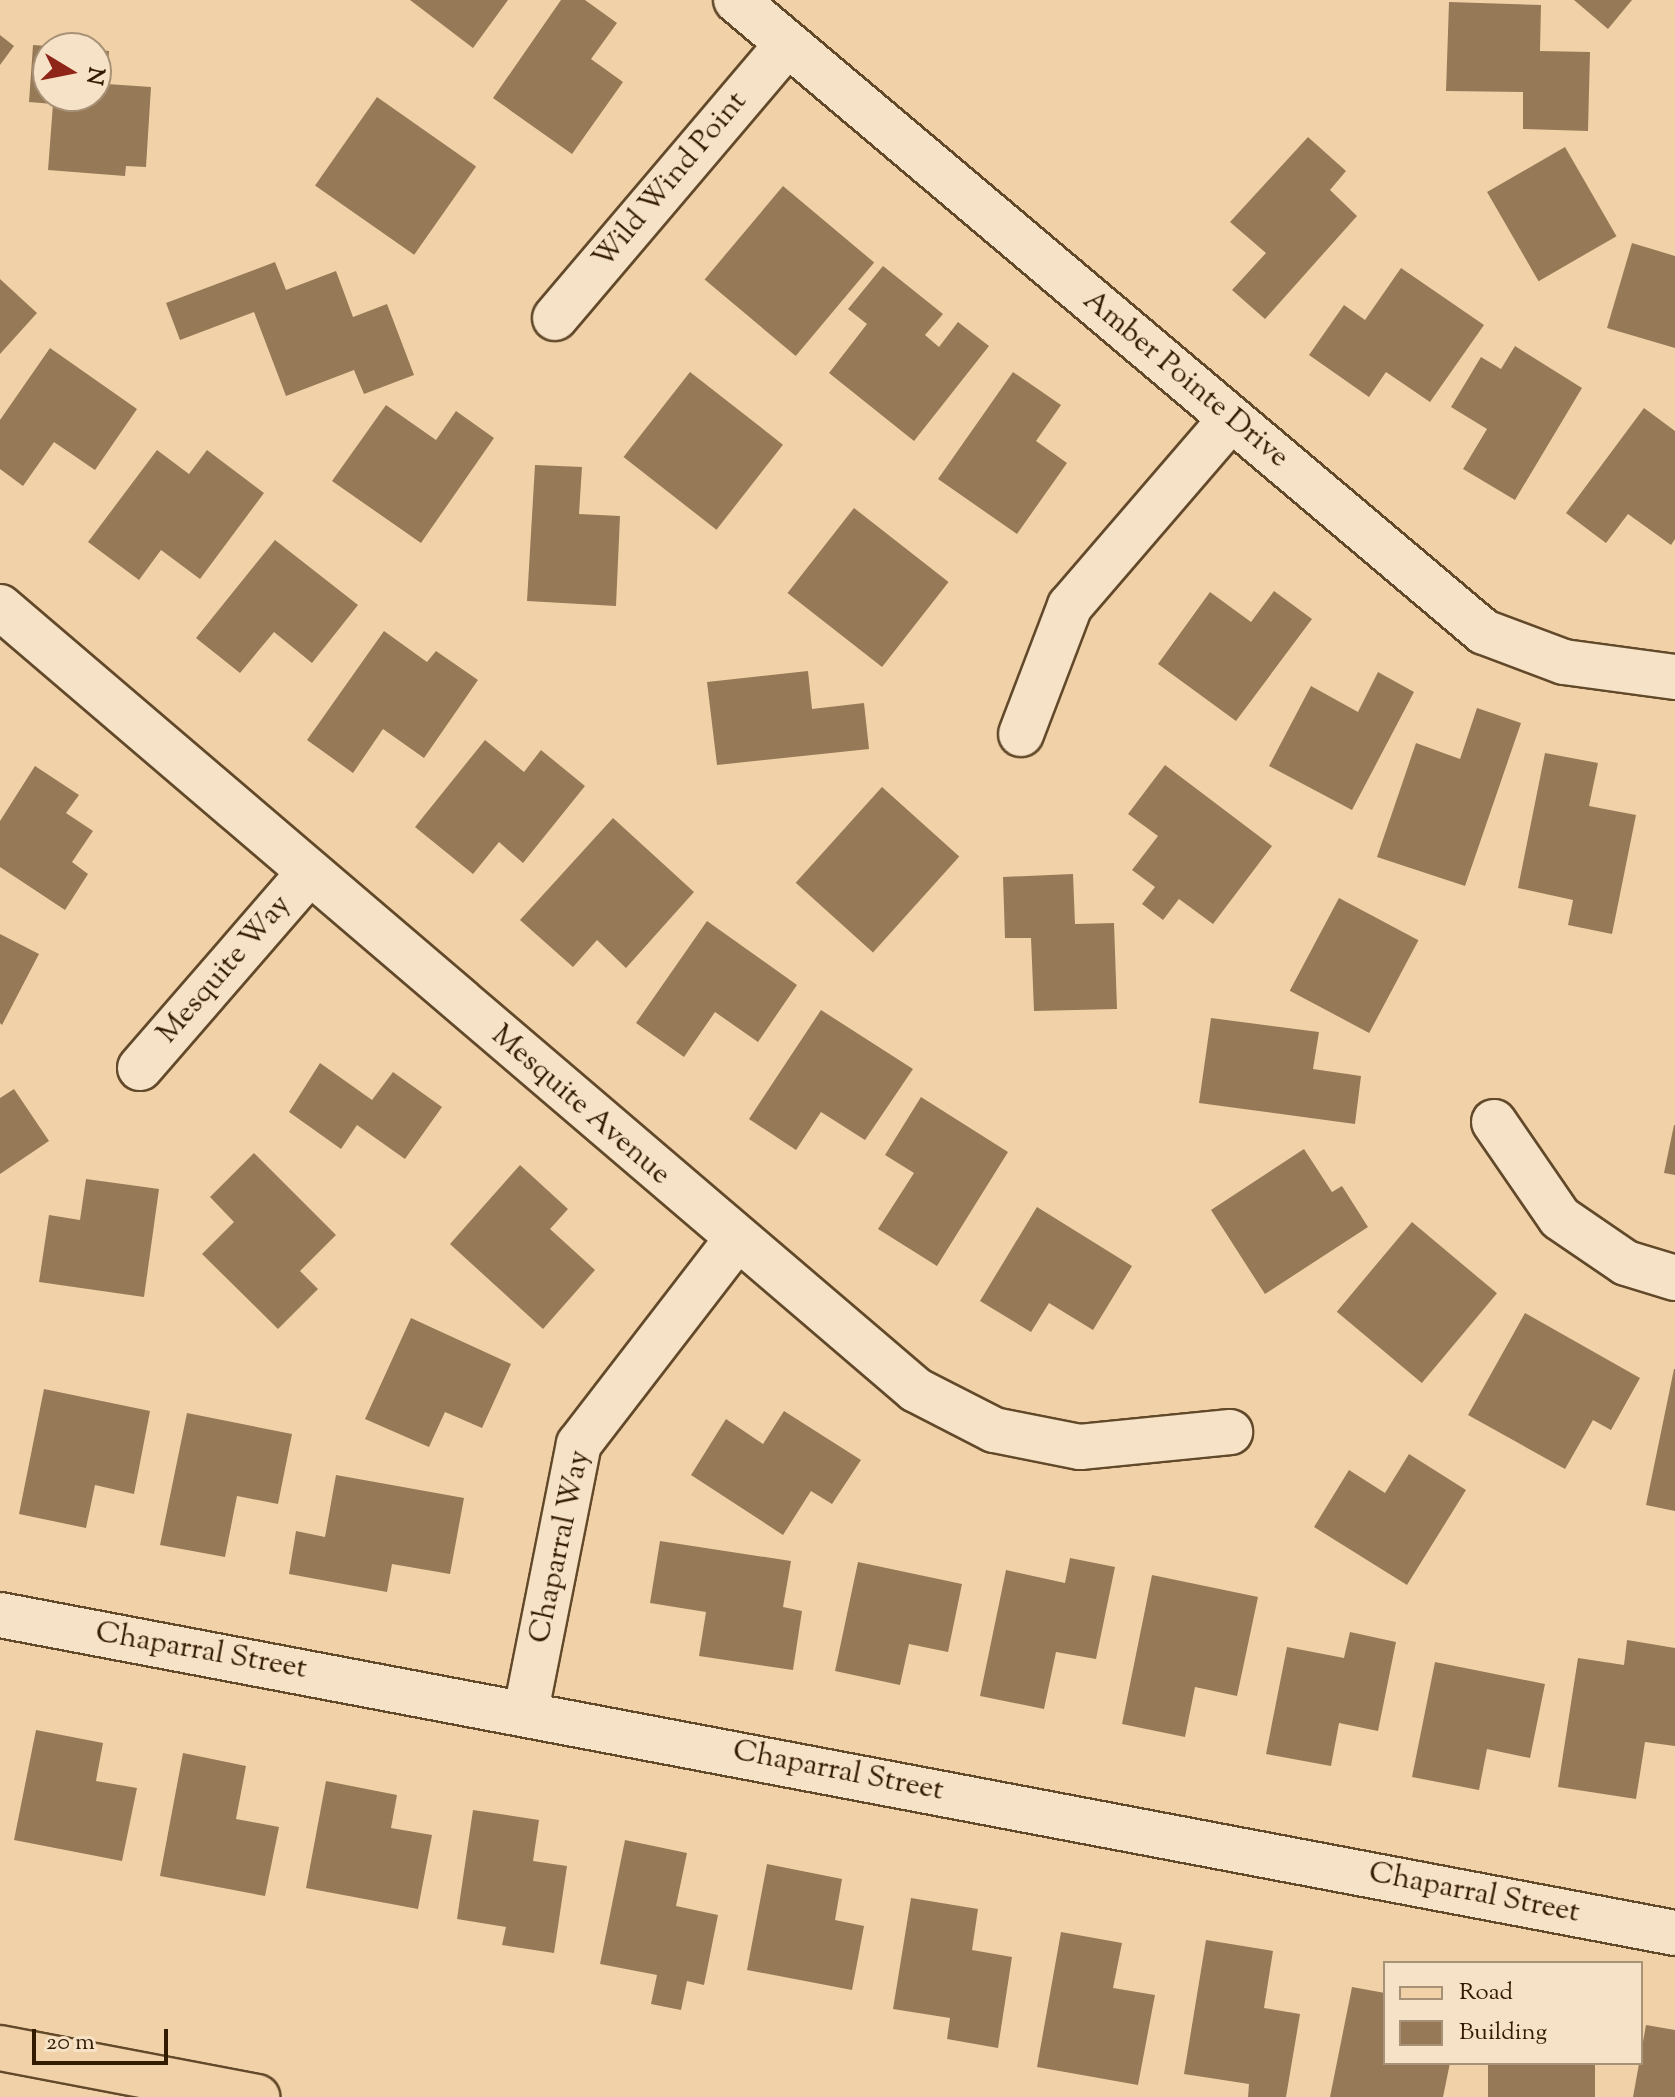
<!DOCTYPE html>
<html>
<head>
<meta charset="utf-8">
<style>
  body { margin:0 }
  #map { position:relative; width:1675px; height:2097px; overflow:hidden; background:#f1d2a8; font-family:"Sorts Mill Goudy",serif }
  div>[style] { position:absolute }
  .building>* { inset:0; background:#967a57; transform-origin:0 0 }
  .roads { filter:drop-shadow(2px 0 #62492a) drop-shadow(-2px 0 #62492a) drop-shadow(0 2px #62492a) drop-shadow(0 -2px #62492a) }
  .minor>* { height:44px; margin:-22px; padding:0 22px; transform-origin:22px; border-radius:22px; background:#f6e2c6 }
  .major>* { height:44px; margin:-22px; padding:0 22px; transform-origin:22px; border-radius:22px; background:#f1d2a8 }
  span { translate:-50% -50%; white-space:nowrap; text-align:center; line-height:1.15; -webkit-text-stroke:6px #f6e2c6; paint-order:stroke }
  .street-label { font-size:30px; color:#331b00 }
  .legend { position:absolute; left:1383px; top:1961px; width:260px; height:104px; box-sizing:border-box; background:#f6e2c6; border:2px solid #a89277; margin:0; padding:10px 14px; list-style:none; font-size:24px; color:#331b00 }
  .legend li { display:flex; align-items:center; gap:16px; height:40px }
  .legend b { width:40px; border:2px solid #a89277 }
  .north { position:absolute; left:32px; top:32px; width:80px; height:80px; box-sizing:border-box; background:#f6e2c6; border:2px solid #a89277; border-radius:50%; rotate:100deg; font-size:22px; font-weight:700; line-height:32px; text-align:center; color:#331b00 }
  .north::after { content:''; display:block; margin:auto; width:28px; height:36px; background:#8f2418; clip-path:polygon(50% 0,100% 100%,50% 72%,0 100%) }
  .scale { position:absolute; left:32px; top:2029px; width:136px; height:36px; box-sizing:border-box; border:4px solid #331b00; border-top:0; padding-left:10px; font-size:24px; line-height:28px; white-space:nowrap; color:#331b00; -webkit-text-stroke:6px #f6e2c6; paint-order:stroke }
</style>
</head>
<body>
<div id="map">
  <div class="building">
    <i style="clip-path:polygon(410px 0,508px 0,473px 48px)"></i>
    <i style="clip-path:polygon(561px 0,585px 0,617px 23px,591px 59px,623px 82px,572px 154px,493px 98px)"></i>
    <i style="clip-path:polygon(1574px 0,1632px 0,1608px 29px)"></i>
    <i style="clip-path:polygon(1449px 2px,1541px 5px,1540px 51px,1590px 52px,1588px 131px,1523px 129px,1523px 92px,1446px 91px)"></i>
    <i style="clip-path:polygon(0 35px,14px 46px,0 65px)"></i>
    <i style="clip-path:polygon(33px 45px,48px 46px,48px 96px,96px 96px,96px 50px,109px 51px,107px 84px,151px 87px,146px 167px,126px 166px,125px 176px,48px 170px,53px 104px,29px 102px)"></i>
    <i style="left:377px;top:97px;width:121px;height:108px;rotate:35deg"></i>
    <i style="clip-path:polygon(1308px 137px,1346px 171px,1330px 190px,1357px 216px,1265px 319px,1232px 290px,1266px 253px,1230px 222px)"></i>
    <i style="left:1565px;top:147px;width:103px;height:90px;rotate:60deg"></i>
    <i style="left:783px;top:186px;width:119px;height:122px;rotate:40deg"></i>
    <i style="clip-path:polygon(1632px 243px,1675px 256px,1675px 348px,1607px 328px)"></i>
    <i style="clip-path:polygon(275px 262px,286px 290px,336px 271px,353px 317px,387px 304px,414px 375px,364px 394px,354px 370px,286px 396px,254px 312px,180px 340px,166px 303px)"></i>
    <i style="clip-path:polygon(883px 266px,943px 314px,925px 335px,939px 347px,958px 322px,989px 346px,914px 441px,829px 373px,867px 324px,848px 309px)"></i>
    <i style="clip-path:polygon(1401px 268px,1484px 325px,1430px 402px,1386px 372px,1369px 397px,1309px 355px,1344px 305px,1365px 320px)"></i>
    <i style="clip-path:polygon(0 279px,37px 313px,0 354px)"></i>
    <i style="clip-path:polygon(1515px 346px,1582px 388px,1515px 500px,1463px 469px,1487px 429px,1451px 407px,1481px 357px,1501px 369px)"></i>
    <i style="clip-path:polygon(50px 348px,137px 409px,95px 470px,54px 442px,23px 486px,0 469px,0 420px)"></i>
    <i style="left:690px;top:372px;width:118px;height:108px;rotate:38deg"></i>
    <i style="clip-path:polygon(1013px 372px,1061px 405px,1036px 441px,1067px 463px,1017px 534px,938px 479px)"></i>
    <i style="clip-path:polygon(386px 405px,436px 440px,456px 411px,494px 438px,421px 543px,332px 481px)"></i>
    <i style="clip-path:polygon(1644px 408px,1675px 431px,1675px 539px,1671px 545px,1628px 514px,1606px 543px,1566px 513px)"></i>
    <i style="clip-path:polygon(157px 450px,189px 474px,207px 450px,264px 493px,200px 579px,161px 550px,139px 580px,88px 542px)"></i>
    <i style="clip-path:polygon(535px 465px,582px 467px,579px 514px,620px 516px,616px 606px,527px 601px)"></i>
    <i style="left:854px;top:508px;width:120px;height:108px;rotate:38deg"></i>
    <i style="clip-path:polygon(275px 540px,358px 605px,312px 663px,274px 632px,240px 673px,196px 638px)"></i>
    <i style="clip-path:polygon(1274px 591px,1312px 619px,1236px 721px,1158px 664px,1210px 592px,1251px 622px)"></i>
    <i style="clip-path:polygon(384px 631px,427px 662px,436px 651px,478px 680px,424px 758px,383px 729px,353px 773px,307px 740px)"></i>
    <i style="clip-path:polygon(808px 671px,812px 709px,864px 703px,869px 749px,717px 765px,707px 682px)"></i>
    <i style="clip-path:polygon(1378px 672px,1414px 692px,1352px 810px,1269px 766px,1311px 686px,1358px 712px)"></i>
    <i style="clip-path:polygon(1477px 708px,1521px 723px,1465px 886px,1377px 857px,1416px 743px,1460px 759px)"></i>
    <i style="clip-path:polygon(485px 740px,524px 772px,541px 750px,585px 786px,523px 863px,499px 842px,473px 874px,415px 827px)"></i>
    <i style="clip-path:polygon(1545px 753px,1598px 763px,1589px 806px,1636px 815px,1612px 934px,1568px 925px,1573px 900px,1518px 888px)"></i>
    <i style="clip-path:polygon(1165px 765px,1272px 846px,1213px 924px,1179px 899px,1163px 920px,1142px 904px,1155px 887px,1132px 870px,1158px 836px,1128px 814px)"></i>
    <i style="clip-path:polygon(35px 766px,79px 795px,66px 813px,93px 831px,72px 862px,88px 874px,65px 910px,0 867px,0 821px)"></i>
    <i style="left:882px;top:787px;width:104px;height:129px;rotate:42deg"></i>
    <i style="clip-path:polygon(613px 818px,694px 892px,626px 968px,597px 940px,573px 967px,520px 920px)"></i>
    <i style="clip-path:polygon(1073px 874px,1075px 924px,1114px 923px,1117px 1009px,1034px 1011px,1031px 938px,1005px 938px,1003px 877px)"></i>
    <i style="left:1339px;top:898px;width:90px;height:105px;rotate:28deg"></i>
    <i style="clip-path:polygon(707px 921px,797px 985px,758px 1042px,715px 1012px,684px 1057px,636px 1023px)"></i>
    <i style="clip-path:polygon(0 934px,39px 954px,2px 1025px,0 1023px)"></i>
    <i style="clip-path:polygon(821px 1010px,913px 1069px,865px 1140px,821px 1112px,796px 1150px,749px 1119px)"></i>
    <i style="clip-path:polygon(1211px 1018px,1319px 1032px,1313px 1069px,1361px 1076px,1355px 1124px,1199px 1103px)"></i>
    <i style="clip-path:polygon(320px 1063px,372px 1100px,393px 1072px,442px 1107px,405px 1159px,357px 1125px,341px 1149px,289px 1112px)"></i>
    <i style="clip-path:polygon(14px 1089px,49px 1141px,0 1174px,0 1098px)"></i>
    <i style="clip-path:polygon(921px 1097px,1008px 1152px,937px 1266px,878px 1229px,914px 1173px,885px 1155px)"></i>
    <i style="clip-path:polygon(1674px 1125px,1675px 1125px,1675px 1175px,1664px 1173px)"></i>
    <i style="clip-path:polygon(1304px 1149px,1332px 1192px,1342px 1186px,1368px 1227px,1265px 1294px,1211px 1210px)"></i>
    <i style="clip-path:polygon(254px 1153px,336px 1235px,300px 1271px,318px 1289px,278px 1329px,202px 1254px,234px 1222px,210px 1197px)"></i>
    <i style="clip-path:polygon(520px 1165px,568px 1209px,550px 1229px,595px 1270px,543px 1329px,450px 1244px)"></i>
    <i style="clip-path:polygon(86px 1179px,159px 1189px,144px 1297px,39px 1282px,49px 1215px,80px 1220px)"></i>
    <i style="clip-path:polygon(1037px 1207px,1132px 1266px,1093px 1330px,1049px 1303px,1031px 1332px,980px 1301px)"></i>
    <i style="left:1412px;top:1222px;width:111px;height:117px;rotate:40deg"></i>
    <i style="clip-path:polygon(1525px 1313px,1640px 1378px,1611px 1430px,1593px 1420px,1565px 1469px,1468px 1415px)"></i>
    <i style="clip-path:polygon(411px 1318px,511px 1364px,482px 1428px,445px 1412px,429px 1447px,365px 1419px)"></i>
    <i style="clip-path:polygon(1674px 1369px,1675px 1369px,1675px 1511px,1646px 1505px)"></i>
    <i style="clip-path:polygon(44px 1389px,150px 1411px,134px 1494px,95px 1485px,86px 1528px,19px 1514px)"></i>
    <i style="clip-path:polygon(784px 1411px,861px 1460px,832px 1504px,811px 1491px,783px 1535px,691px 1475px,726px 1419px,763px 1444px)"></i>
    <i style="clip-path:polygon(187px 1413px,292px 1434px,278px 1504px,237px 1496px,225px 1557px,160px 1545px)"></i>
    <i style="clip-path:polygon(1409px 1454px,1466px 1490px,1407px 1585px,1314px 1527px,1349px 1470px,1385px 1493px)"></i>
    <i style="clip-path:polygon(336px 1475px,464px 1498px,450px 1574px,392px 1564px,387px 1592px,289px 1574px,296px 1531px,325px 1537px)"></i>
    <i style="clip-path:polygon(660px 1541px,791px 1561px,783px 1607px,802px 1611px,793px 1670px,699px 1656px,706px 1612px,650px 1603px)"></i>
    <i style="clip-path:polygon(1070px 1558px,1115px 1567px,1096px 1659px,1056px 1652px,1044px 1709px,980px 1696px,1006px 1570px,1065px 1583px)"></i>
    <i style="clip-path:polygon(858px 1562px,962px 1584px,948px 1652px,909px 1644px,900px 1685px,835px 1671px)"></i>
    <i style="clip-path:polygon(1152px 1575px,1258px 1597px,1237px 1696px,1195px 1687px,1185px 1737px,1122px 1724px)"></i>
    <i style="clip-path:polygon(1350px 1632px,1396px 1642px,1378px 1731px,1339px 1723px,1331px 1766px,1266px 1754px,1287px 1647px,1344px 1658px)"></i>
    <i style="clip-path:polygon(1627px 1640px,1675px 1648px,1675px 1746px,1645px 1742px,1636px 1799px,1558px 1787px,1578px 1658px,1624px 1665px)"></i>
    <i style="clip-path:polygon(1435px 1662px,1545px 1684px,1530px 1758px,1487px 1749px,1479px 1790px,1412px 1777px)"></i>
    <i style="clip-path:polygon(36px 1730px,103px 1743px,96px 1781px,137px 1788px,122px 1861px,14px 1840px)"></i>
    <i style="clip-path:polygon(183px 1753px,246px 1766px,236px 1819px,279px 1827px,265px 1896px,160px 1876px)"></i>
    <i style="clip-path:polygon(326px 1781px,397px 1795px,391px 1828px,432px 1835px,418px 1909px,306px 1888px)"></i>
    <i style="clip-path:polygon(473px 1810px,539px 1820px,533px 1861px,567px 1866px,554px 1953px,502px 1945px,506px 1927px,457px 1919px)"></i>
    <i style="clip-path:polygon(625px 1840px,687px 1853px,676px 1906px,718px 1915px,704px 1985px,687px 1981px,681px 2010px,651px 2004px,657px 1975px,600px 1964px)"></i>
    <i style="clip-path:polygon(767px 1864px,842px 1879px,835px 1920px,864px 1926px,852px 1990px,747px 1970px)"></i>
    <i style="clip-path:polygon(911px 1898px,978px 1909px,972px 1950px,1012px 1957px,998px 2048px,947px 2039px,950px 2018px,893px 2009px)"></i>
    <i style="clip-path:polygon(1061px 1932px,1122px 1943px,1113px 1988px,1155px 1995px,1138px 2085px,1037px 2067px)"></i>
    <i style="clip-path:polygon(1206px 1940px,1273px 1951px,1264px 2008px,1300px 2014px,1286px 2097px,1248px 2097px,1249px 2084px,1184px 2074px)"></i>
    <i style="clip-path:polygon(1352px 1987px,1385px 1993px,1385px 2063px,1450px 2063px,1443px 2097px,1330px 2097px)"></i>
    <i style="clip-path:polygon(1646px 2025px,1675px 2030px,1675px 2097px,1633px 2097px)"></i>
    <i style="left:1488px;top:2063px;width:107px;height:34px"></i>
  </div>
  <div class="roads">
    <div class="minor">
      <i style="left:736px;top:0;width:979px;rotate:40.2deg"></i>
      <i style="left:1484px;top:632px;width:85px;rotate:20.6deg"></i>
      <i style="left:1564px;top:662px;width:112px;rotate:7.7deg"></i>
      <i style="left:555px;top:318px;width:359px;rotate:-49.7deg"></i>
      <i style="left:0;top:607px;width:1205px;rotate:40.52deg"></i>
      <i style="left:916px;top:1390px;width:88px;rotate:27.1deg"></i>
      <i style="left:994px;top:1430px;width:88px;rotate:11.2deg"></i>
      <i style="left:1080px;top:1447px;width:151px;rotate:-5.7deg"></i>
      <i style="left:1021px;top:734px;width:137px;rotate:-69.1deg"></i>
      <i style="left:1070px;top:606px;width:247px;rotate:-49.3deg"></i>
      <i style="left:140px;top:1068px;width:259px;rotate:-49.1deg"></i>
      <i style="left:1494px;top:1122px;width:116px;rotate:55.5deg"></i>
      <i style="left:1560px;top:1218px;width:80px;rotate:34.3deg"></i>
      <i style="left:1626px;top:1263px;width:51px;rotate:17deg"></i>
      <i style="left:0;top:1615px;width:1705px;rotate:10.75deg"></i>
      <i style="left:526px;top:1711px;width:272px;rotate:-78.8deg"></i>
      <i style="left:579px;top:1444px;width:257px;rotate:-52.4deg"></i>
    </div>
    <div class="major">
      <i style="left:0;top:2048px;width:262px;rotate:10.8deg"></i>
    </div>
  </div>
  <div class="street-label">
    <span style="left:671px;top:181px;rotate:-50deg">Wild Wind Point</span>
    <span style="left:1185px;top:380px;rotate:40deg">Amber Pointe Drive</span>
    <span style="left:225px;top:970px;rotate:-49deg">Mesquite Way</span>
    <span style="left:580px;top:1106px;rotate:41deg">Mesquite Avenue</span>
    <span style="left:561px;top:1547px;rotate:-78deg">Chaparral Way</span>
    <span style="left:201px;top:1652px;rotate:10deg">Chaparral Street</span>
    <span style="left:838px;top:1772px;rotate:11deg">Chaparral Street</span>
    <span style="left:1474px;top:1894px;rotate:11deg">Chaparral Street</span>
  </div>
  <ul class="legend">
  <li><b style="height:10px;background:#f1d2a8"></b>Road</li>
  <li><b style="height:22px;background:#967a57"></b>Building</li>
  </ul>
  <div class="north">N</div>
  <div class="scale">20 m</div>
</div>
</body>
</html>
